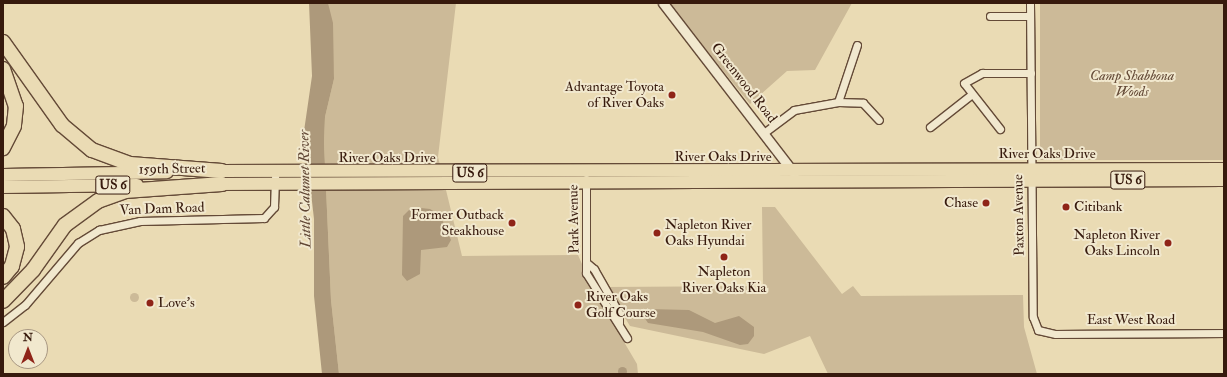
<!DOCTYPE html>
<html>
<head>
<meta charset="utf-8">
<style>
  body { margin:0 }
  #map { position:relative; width:1227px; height:377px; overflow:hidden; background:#eadbb4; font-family:"IM FELL Double Pica",serif }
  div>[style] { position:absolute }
  .green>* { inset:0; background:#ccba98; transform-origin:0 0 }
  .round { border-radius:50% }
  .water>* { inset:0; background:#ad997b }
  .roads { filter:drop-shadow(1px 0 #644a37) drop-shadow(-1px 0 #644a37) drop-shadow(0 1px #644a37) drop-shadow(0 -1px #644a37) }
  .minor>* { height:7px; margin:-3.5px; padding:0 3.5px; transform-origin:3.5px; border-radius:3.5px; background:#f1e8ce }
  .tertiary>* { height:9px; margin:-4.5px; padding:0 4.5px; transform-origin:4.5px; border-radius:4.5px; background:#f1e8ce }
  .primary>* { height:12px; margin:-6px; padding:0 6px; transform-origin:6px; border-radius:6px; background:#eadbb4 }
  .motorway>* { height:14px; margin:-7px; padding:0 7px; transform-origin:7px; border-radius:7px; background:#eadbb4 }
  .dots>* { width:11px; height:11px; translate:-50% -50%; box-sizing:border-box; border:2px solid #f1e8ce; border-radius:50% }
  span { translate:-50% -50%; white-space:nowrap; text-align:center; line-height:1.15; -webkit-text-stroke:4px #f1e8ce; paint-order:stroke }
  .shield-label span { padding:1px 3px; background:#f1e8ce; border:1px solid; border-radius:3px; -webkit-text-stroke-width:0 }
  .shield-label { font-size:13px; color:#371a0d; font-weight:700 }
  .park-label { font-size:14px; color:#644a37; font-style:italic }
  .street-label { font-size:14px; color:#371a0d }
  .poi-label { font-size:14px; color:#371a0d }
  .right { translate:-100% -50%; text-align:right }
  .left { translate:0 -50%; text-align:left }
  .water-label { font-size:15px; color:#604634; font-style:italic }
  .frame { position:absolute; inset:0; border:4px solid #371a0d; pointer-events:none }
  .north { position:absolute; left:8px; top:329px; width:40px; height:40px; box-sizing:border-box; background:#f1e8ce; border:1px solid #a79681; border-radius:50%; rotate:0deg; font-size:11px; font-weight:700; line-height:16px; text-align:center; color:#371a0d }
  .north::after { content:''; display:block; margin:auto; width:14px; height:18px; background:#8f2418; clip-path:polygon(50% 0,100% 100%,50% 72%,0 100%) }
</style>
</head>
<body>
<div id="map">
  <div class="green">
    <i style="clip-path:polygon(328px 3px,456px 3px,438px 157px,462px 256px,578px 255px,594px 291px,637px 364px,638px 374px,339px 374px,331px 300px,324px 143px,325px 117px,334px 79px)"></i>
    <i style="clip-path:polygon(668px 3px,852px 3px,815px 70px,787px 71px,750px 104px)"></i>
    <i style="left:1040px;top:3px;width:184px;height:157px"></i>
    <i style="clip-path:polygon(762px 207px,775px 207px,842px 294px,853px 286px,861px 296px,1023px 295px,1024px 327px,1037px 374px,828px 374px,810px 336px,764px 354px,630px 326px,606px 287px,763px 286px)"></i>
    <i class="round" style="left:129.5px;top:292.5px;width:9px;height:9px"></i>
  </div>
  <div class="water">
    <i style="clip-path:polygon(309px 3px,328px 3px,333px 23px,334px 79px,325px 117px,324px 143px,331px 300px,339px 374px,322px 374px,314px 296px,314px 219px,304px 131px,312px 76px)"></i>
    <i style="clip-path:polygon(412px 207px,430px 209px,440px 215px,451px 240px,447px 247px,421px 250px,420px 274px,407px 281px,402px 275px,403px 216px)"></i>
    <i style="clip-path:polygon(647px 309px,689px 310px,715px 323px,739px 316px,754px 327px,754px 336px,748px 344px,740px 345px,703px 332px,648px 323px,642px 314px)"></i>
    <i class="round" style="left:617.5px;top:366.5px;width:9px;height:9px"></i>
  </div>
  <div class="roads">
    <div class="minor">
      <i style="left:1030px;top:3px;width:314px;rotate:89.5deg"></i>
      <i style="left:1033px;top:317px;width:14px;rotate:69deg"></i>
      <i style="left:1038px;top:330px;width:18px;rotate:13deg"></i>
      <i style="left:1056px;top:334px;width:168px;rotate:-0.3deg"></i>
      <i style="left:990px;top:16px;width:40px"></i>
      <i style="left:838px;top:102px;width:60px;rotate:-71.6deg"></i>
      <i style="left:930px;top:127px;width:53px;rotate:-38.2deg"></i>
      <i style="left:1000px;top:129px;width:58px;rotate:-128deg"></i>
      <i style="left:964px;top:83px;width:21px;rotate:-29deg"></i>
      <i style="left:982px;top:73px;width:49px"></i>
      <i style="left:765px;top:132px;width:36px;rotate:-37deg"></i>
      <i style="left:794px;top:110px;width:45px;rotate:-10.3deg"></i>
      <i style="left:838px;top:102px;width:25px;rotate:2deg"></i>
      <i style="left:863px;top:103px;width:23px;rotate:47deg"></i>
      <i style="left:586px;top:179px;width:94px;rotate:90deg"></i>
      <i style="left:586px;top:273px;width:77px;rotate:57.8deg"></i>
      <i style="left:588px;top:264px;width:8px;rotate:40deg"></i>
      <i style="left:594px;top:269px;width:51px;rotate:60.4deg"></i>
      <i style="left:619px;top:313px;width:10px;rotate:90deg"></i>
      <i style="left:3px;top:322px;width:28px;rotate:-38deg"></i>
      <i style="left:25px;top:305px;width:82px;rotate:-49.5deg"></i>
      <i style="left:78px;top:243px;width:25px;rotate:-32deg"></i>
      <i style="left:99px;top:230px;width:42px;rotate:-12.4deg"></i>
      <i style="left:140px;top:221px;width:124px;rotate:-1.4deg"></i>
      <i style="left:264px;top:218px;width:15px;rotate:-48deg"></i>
      <i style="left:274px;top:207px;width:34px;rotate:-88deg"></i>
    </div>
    <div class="tertiary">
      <i style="left:663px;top:3px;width:215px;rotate:52.4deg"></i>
    </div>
    <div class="primary">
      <i style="left:213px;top:171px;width:1011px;rotate:-0.11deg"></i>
      <i style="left:3px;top:175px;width:164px;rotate:-1deg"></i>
      <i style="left:213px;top:184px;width:1011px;rotate:-0.23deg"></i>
      <i style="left:3px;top:187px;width:134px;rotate:-0.9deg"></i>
    </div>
    <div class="motorway">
      <i style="left:3px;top:42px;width:102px;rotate:54.6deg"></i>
      <i style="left:62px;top:125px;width:39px;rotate:40deg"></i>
      <i style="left:92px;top:150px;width:40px;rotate:20.2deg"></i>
      <i style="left:130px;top:164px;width:92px;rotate:4.4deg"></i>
      <i style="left:3px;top:69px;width:39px;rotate:71deg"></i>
      <i style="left:16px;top:106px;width:20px;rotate:96deg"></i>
      <i style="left:14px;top:126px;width:25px;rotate:117deg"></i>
      <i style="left:3px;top:216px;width:16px;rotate:52deg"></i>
      <i style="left:13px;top:229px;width:18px;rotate:77deg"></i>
      <i style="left:17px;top:247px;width:20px;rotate:105deg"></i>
      <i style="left:12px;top:266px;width:14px;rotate:129deg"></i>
      <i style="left:3px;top:301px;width:43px;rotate:-45.9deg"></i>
      <i style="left:33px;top:270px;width:55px;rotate:-54.6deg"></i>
      <i style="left:65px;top:225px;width:41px;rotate:-36deg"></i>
      <i style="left:98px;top:201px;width:29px;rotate:-20deg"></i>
      <i style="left:125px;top:191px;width:97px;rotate:-4.1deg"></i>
    </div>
  </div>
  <div class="dots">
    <i style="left:672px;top:95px;background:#8f2418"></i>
    <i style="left:986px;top:203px;background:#8f2418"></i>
    <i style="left:1066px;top:207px;background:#8f2418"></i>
    <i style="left:512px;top:223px;background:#8f2418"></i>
    <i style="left:657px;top:233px;background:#8f2418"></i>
    <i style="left:1168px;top:243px;background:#8f2418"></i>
    <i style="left:724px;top:257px;background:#8f2418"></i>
    <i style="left:150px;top:303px;background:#8f2418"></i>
    <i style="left:578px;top:305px;background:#8f2418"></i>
  </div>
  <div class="shield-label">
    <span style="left:470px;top:173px">US 6</span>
    <span style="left:1128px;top:180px">US 6</span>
    <span style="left:113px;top:185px">US 6</span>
  </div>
  <div class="park-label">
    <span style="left:1132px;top:84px">Camp Shabbona<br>Woods</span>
  </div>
  <div class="street-label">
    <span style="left:744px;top:83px;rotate:52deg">Greenwood Road</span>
    <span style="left:1047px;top:154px">River Oaks Drive</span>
    <span style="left:723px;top:157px">River Oaks Drive</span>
    <span style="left:387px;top:158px">River Oaks Drive</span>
    <span style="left:172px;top:169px;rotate:-1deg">159th Street</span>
    <span style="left:162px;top:209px;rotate:-2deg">Van Dam Road</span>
    <span style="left:1019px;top:215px;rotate:-91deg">Paxton Avenue</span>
    <span style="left:574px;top:219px;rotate:-91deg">Park Avenue</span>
    <span style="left:1131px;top:320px">East West Road</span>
  </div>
  <div class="poi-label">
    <span class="right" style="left:664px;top:95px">Advantage Toyota<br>of River Oaks</span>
    <span class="right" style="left:978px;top:203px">Chase</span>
    <span class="left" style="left:1074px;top:207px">Citibank</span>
    <span class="right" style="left:504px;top:223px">Former Outback<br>Steakhouse</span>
    <span class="left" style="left:665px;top:233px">Napleton River<br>Oaks Hyundai</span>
    <span class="right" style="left:1160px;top:243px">Napleton River<br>Oaks Lincoln</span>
    <span style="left:724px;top:280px">Napleton<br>River Oaks Kia</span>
    <span class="left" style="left:586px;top:305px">River Oaks<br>Golf Course</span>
    <span class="left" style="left:158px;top:303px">Love's</span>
  </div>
  <div class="water-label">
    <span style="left:305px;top:189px;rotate:-91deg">Little Calumet River</span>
  </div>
  <div class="frame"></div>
  <div class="north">N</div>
</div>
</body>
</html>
